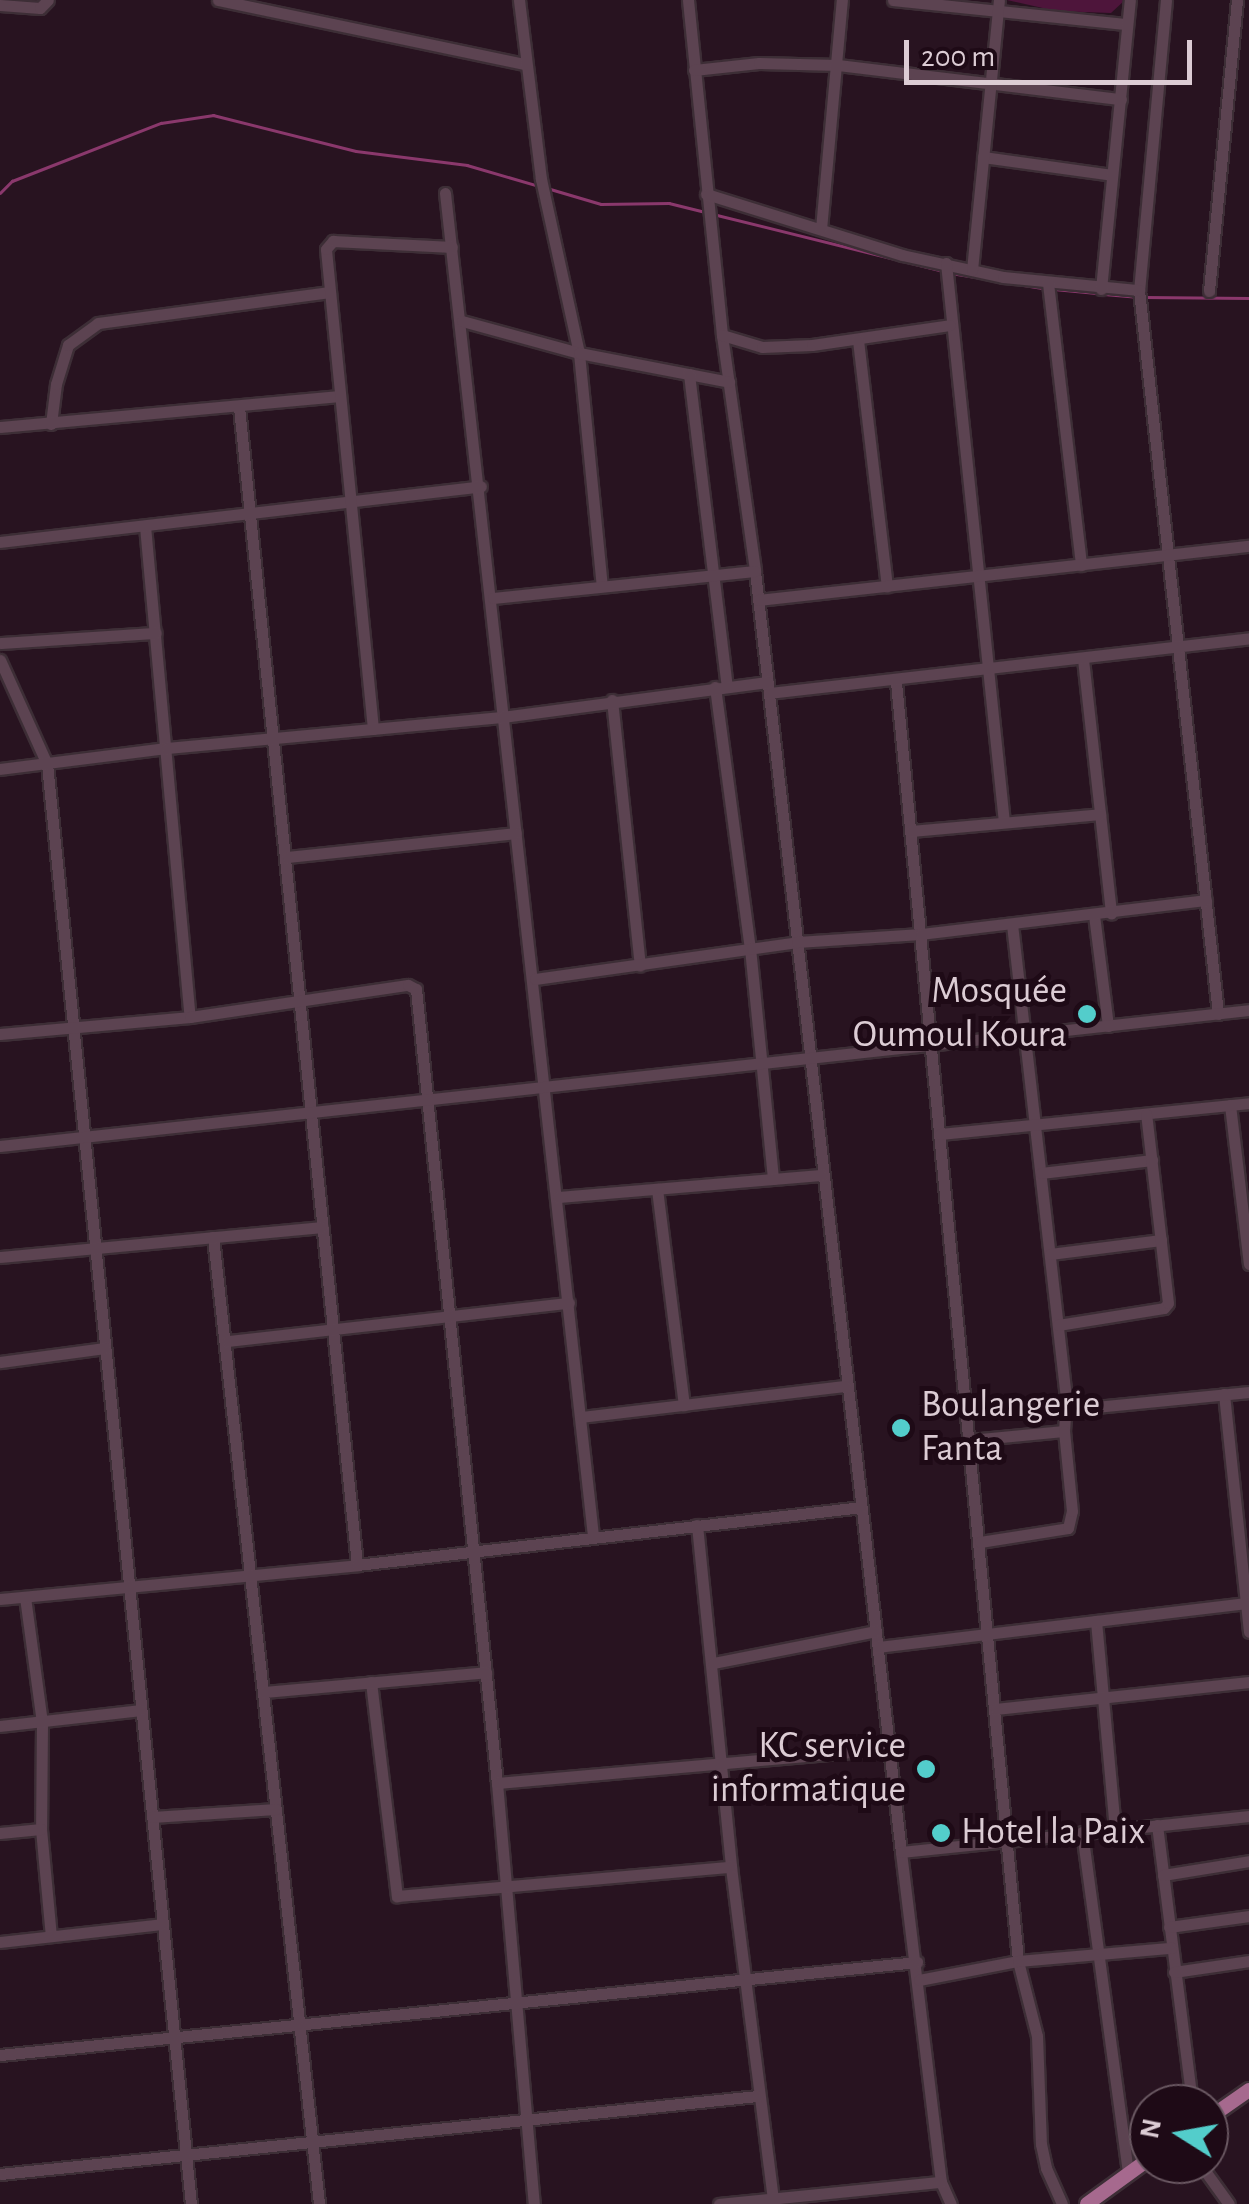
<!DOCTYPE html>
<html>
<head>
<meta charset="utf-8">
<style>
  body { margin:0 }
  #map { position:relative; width:1249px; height:2204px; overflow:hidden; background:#281320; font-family:"Alegreya Sans",sans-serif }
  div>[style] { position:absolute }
  .green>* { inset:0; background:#4e153b }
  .stream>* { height:2.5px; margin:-1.25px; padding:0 1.25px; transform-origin:1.25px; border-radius:1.25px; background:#8a386c }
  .roads { filter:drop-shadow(2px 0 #3d2e36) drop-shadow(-2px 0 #3d2e36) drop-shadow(0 2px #3d2e36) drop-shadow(0 -2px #3d2e36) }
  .minor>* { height:11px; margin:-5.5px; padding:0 5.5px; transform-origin:5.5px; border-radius:5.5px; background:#5c4351 }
  .major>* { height:14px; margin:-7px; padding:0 7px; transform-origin:7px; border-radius:7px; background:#a6698e }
  .dots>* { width:28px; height:28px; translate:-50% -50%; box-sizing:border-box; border:5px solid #1e0a16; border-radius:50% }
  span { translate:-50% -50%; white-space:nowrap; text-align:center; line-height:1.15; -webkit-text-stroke:10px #1e0a16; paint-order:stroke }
  .poi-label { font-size:38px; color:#dcccd4 }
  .right { translate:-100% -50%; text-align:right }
  .left { translate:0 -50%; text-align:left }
  .north { position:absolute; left:1129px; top:2084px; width:100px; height:100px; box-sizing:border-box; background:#1e0a16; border:2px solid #6a5862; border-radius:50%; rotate:281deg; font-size:28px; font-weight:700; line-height:40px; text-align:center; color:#dcccd4 }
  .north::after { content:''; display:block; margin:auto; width:35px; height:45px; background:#53cdcb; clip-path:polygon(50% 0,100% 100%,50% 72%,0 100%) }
  .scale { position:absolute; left:904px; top:40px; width:288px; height:45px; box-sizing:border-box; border:5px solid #dcccd4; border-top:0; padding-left:12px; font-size:30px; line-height:35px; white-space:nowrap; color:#dcccd4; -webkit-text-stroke:8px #1e0a16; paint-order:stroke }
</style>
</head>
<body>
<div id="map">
  <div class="green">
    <i style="clip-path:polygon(1007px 0,1125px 0,1111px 13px,1056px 11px)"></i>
  </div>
  <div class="stream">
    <i style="left:547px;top:188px;width:56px;rotate:16.5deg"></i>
    <i style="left:601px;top:204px;width:68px;rotate:-0.8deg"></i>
    <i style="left:669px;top:203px;width:37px;rotate:14deg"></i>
    <i style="left:0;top:193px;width:17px;rotate:-45deg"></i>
    <i style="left:12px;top:181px;width:160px;rotate:-21.3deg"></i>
    <i style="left:161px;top:123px;width:53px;rotate:-8.7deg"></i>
    <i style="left:213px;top:115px;width:147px;rotate:14.1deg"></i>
    <i style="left:356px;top:151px;width:112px;rotate:7.2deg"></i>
    <i style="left:467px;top:165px;width:75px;rotate:16.3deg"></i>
    <i style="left:713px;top:214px;width:237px;rotate:13.9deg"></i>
    <i style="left:951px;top:273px;width:92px;rotate:9.4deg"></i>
    <i style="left:1054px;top:289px;width:42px;rotate:5.4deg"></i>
    <i style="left:1104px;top:294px;width:32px;rotate:5deg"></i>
    <i style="left:1144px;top:297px;width:105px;rotate:0.5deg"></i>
  </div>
  <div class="roads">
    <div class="minor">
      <i style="left:218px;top:0;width:314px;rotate:11.8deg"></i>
      <i style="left:519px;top:0;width:180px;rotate:83deg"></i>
      <i style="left:541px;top:179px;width:178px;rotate:77.7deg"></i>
      <i style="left:579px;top:353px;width:234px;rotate:84.4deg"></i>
      <i style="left:688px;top:0;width:337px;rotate:84.2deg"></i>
      <i style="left:722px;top:335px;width:238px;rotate:82deg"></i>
      <i style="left:755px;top:571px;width:1289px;rotate:83.5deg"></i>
      <i style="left:901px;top:1852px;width:332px;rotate:83.1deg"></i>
      <i style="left:941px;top:2182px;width:24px;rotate:66deg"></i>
      <i style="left:893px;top:0;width:235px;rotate:5.9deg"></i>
      <i style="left:1166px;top:0;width:291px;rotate:95.3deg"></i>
      <i style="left:1139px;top:290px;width:728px;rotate:83.77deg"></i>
      <i style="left:0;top:5px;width:40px;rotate:4.3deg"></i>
      <i style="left:40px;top:8px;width:11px;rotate:-45deg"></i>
      <i style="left:694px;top:70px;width:65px;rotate:-6.1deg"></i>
      <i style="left:759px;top:63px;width:79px;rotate:1.5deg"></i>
      <i style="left:838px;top:65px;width:285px;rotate:6.9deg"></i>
      <i style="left:983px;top:157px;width:130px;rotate:7.9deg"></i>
      <i style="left:445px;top:193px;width:1351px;rotate:83.71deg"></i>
      <i style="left:706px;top:194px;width:205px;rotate:17.3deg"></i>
      <i style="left:902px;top:255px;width:103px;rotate:12.3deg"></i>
      <i style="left:1003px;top:277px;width:137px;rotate:5.5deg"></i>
      <i style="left:821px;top:229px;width:230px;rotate:-84.8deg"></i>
      <i style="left:946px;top:263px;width:562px;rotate:84.08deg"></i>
      <i style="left:972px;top:270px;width:271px;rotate:-84.3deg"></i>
      <i style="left:1048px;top:283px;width:284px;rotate:83.3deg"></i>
      <i style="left:1101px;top:289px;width:290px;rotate:-84.3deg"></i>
      <i style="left:1209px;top:291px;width:292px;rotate:-84.5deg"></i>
      <i style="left:462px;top:321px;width:121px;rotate:15.3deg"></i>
      <i style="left:579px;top:353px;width:153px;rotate:10.9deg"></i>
      <i style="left:722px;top:335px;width:42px;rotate:16.7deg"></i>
      <i style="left:762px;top:347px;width:50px;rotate:-2.3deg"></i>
      <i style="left:812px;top:345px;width:139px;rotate:-8.2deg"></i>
      <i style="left:858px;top:340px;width:248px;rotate:83.3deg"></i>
      <i style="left:689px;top:374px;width:314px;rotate:83.1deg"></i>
      <i style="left:239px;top:407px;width:1164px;rotate:84.18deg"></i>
      <i style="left:51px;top:424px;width:40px;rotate:-82.9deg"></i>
      <i style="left:56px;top:384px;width:41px;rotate:-72.9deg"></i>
      <i style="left:68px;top:345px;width:37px;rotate:-36deg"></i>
      <i style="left:98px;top:323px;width:234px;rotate:-7.6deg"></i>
      <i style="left:0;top:427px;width:341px;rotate:-5.2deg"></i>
      <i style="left:145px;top:526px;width:493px;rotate:84.8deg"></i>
      <i style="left:0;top:542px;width:484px;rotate:-6.6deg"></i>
      <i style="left:493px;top:598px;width:263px;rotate:-5.9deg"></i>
      <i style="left:758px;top:600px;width:494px;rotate:-6.3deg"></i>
      <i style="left:0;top:643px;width:156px;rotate:-3.7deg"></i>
      <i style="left:1083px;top:659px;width:256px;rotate:83.7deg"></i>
      <i style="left:0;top:660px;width:114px;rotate:65.7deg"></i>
      <i style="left:47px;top:764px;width:1447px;rotate:84.29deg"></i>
      <i style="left:896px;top:682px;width:1285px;rotate:84.55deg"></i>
      <i style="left:1018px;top:1961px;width:77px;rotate:75.8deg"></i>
      <i style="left:1037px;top:2036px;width:108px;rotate:87.9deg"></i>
      <i style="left:1041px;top:2144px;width:25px;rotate:78deg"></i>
      <i style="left:1046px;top:2168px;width:39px;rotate:66deg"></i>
      <i style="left:715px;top:687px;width:263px;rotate:82.4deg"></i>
      <i style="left:750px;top:948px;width:232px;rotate:84.3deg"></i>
      <i style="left:769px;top:693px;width:483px;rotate:-6.5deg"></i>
      <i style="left:612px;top:700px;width:267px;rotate:84deg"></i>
      <i style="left:373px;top:729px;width:482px;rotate:-95.6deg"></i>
      <i style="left:326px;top:249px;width:11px;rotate:-49deg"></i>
      <i style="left:333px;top:241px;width:119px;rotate:2.9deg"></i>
      <i style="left:0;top:769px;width:168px;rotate:-7.2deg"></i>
      <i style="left:167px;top:748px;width:336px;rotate:-5.3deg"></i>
      <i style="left:502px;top:717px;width:268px;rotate:-7.5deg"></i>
      <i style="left:911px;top:831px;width:190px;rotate:-5.1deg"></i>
      <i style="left:288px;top:857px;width:229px;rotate:-6deg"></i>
      <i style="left:1094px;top:915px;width:112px;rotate:82.8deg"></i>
      <i style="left:1012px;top:924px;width:491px;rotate:83.5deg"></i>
      <i style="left:535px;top:979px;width:265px;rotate:-8deg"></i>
      <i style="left:797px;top:942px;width:124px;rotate:-3.7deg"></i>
      <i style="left:921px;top:934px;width:287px;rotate:-6.8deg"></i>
      <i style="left:0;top:1034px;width:191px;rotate:-5.1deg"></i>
      <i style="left:190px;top:1017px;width:220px;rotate:-8.4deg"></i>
      <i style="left:408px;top:985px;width:9px;rotate:27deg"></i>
      <i style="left:416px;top:989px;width:798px;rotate:84.18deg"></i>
      <i style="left:497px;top:1783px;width:423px;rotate:85deg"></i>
      <i style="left:1230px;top:1105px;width:160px;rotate:83.2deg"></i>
      <i style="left:940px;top:1134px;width:311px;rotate:-5.7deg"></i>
      <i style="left:0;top:1146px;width:1256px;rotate:-6.21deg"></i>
      <i style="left:1041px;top:1173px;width:112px;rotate:-6.7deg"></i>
      <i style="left:657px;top:1189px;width:218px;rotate:82.9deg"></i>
      <i style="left:558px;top:1197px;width:264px;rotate:-4.8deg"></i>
      <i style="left:213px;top:1237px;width:973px;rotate:83.74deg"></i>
      <i style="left:1050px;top:1254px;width:112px;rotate:-7.2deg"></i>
      <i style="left:0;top:1257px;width:324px;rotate:-5.3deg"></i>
      <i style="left:1058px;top:1325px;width:107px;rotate:-9.1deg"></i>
      <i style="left:1164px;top:1308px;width:6px;rotate:-51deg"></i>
      <i style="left:1168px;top:1303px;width:190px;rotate:-96.6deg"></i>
      <i style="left:228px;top:1341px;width:343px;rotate:-6.4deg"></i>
      <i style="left:0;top:1362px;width:106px;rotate:-7.6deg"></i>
      <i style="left:1224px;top:1394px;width:239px;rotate:84deg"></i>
      <i style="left:581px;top:1417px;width:266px;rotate:-6.7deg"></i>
      <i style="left:970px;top:1440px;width:94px;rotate:-5.5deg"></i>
      <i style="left:1064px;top:1431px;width:15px;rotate:-86deg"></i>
      <i style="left:1065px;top:1416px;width:12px;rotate:-35deg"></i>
      <i style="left:1075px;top:1409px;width:175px;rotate:-5.6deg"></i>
      <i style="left:697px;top:1525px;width:344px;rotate:84.3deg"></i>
      <i style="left:731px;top:1867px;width:334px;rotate:82.8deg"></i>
      <i style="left:980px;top:1542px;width:89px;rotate:-9deg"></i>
      <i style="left:1068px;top:1528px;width:17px;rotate:-77deg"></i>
      <i style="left:1072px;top:1511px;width:80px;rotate:-95.7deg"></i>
      <i style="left:25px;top:1597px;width:127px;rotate:82.3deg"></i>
      <i style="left:42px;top:1723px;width:106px;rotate:90.5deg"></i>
      <i style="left:41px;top:1829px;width:107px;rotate:84.7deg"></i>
      <i style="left:0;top:1599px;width:359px;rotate:-5.4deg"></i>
      <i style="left:357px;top:1565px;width:508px;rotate:-6.55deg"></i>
      <i style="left:1096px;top:1621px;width:209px;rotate:84.8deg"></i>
      <i style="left:878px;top:1647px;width:374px;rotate:-6.8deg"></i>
      <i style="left:713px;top:1663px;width:166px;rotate:-11.1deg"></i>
      <i style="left:371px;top:1682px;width:216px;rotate:83.1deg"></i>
      <i style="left:397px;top:1896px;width:335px;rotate:-5deg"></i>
      <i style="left:264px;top:1692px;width:223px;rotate:-5.1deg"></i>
      <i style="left:996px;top:1709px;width:254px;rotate:-6.1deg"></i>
      <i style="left:0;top:1726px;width:141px;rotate:-6.5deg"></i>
      <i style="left:497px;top:1783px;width:393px;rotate:-5deg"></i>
      <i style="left:152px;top:1817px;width:124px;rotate:-3.7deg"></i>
      <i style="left:1157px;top:1825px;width:281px;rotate:82.8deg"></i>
      <i style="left:1082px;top:1832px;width:344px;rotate:82.3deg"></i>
      <i style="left:0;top:1833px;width:41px;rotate:-5.6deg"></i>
      <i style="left:901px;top:1852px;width:350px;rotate:-5.9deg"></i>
      <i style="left:1163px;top:1875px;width:87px;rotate:-9.2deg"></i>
      <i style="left:1169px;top:1927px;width:81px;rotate:-7.8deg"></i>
      <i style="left:0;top:1942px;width:164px;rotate:-6.3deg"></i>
      <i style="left:1174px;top:1972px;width:76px;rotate:-8.3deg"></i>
      <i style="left:919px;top:1980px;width:101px;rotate:-10.9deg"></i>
      <i style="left:1018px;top:1961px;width:154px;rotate:-4.9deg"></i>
      <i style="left:0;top:2055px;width:922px;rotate:-5.79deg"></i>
      <i style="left:1200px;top:2164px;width:49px;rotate:54.1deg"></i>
      <i style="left:0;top:2174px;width:761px;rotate:-5.88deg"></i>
      <i style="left:719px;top:2204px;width:223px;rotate:-5.7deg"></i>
    </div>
    <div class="major">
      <i style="left:1209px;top:2118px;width:49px;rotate:-35deg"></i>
      <i style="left:1087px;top:2204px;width:77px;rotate:-36deg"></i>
    </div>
  </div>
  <div class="dots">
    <i style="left:1087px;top:1014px;background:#53cdcb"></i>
    <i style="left:901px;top:1428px;background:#53cdcb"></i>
    <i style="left:926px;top:1769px;background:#53cdcb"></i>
    <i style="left:941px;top:1833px;background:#53cdcb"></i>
  </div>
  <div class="poi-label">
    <span class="right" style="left:1067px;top:1014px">Mosquée<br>Oumoul Koura</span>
    <span class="left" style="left:921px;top:1428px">Boulangerie<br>Fanta</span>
    <span class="right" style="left:906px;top:1769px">KC service<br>informatique</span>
    <span class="left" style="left:961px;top:1833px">Hotel la Paix</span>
  </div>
  <div class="north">N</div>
  <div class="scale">200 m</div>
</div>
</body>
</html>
